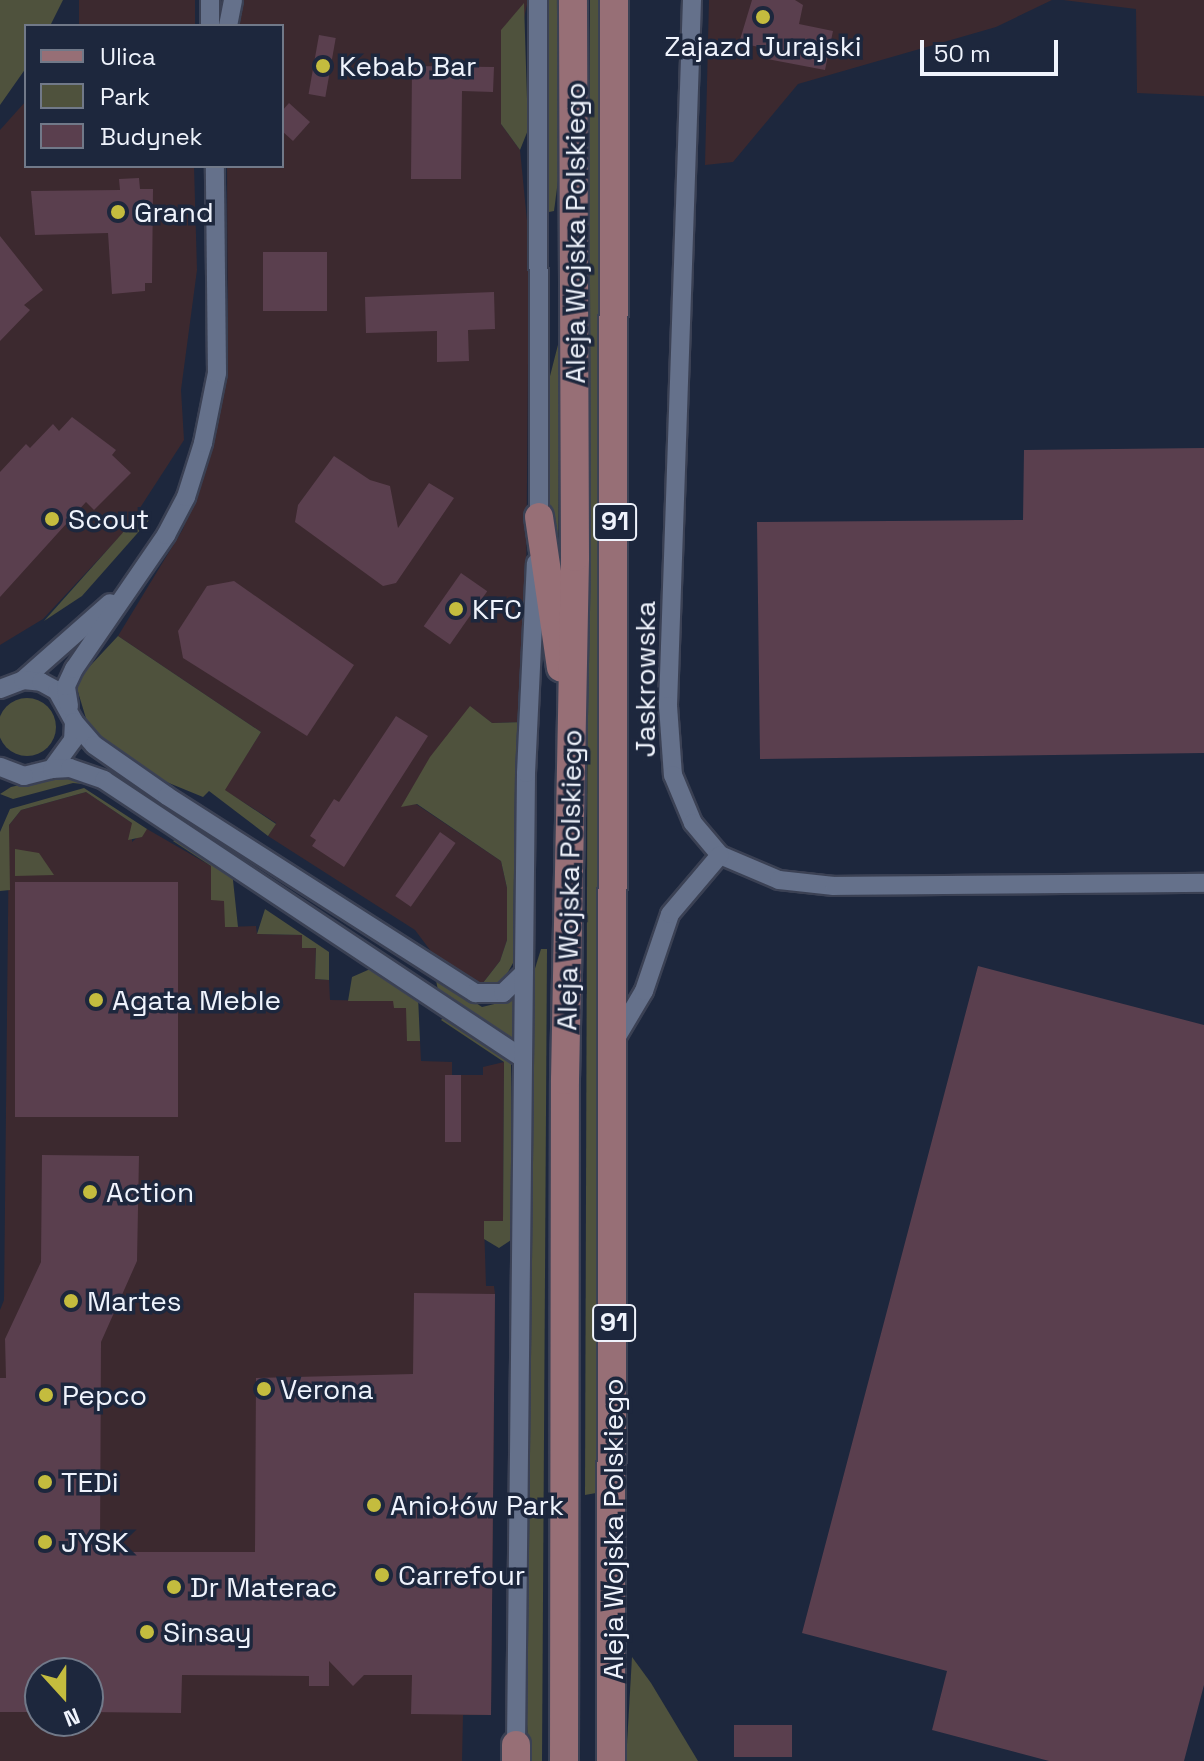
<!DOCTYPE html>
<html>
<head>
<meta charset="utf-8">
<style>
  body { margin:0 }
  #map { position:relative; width:1204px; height:1761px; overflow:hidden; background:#1d273d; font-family:"Space Grotesk",sans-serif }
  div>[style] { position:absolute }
  .commercial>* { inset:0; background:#3c292f; transform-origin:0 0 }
  .green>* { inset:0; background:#4f523d }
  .round { border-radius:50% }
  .building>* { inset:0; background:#5a3f4e; transform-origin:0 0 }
  .roads { filter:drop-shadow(2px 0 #3b4154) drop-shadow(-2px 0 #3b4154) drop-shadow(0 2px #3b4154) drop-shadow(0 -2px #3b4154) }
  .street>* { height:18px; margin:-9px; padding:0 9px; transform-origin:9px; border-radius:9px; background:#65718b }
  .primary>* { height:28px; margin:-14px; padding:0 14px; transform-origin:14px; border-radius:14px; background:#976f76 }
  .dots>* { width:22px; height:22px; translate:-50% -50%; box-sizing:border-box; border:4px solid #1d273d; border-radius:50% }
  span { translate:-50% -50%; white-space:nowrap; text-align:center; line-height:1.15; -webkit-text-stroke:7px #1d273d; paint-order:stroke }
  .shield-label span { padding:2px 6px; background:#1d273d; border:2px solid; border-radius:6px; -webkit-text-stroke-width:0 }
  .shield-label { font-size:26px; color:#eff3fc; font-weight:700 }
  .poi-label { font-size:28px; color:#eff3fc }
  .left { translate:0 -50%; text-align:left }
  .street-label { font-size:28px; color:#eff3fc }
  .legend { position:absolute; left:24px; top:24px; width:260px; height:144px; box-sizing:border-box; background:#1d273d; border:2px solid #717989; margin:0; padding:10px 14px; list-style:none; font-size:24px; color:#eff3fc }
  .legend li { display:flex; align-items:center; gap:16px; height:40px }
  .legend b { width:40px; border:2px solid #717989 }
  .north { position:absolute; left:24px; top:1657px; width:80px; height:80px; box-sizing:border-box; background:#1d273d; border:2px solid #717989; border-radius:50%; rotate:159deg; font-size:22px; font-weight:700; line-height:32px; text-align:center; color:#eff3fc }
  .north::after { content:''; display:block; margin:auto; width:28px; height:36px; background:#c4bc3e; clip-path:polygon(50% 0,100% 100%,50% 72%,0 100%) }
  .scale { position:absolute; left:920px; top:40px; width:138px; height:36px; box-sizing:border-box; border:4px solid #eff3fc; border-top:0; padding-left:10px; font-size:24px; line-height:28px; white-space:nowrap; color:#eff3fc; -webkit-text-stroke:6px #1d273d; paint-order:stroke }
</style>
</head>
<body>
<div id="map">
  <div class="commercial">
    <i style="left:79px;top:0;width:116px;height:29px"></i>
    <i style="clip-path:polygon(238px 0,528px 0,501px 124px,520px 150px,529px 241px,525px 722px,492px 723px,470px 707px,403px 806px,416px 804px,501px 861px,507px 888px,507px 940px,500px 961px,479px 988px,433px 954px,415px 930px,268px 836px,276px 823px,224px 790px,261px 732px,118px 636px,183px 529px,213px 445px,228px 349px,227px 166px,282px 166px,282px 26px,233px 26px)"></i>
    <i style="clip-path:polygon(709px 0,1052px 0,996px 27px,798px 84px,733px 162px,705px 165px)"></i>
    <i style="clip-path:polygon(1063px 0,1204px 0,1204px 96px,1137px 93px,1136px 9px)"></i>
    <i style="clip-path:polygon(26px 101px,26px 166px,194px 166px,197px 270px,181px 390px,184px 440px,125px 531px,43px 619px,0 645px,0 130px)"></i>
    <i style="clip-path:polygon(evenodd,86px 792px,132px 823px,132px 842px,147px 829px,211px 866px,211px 900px,225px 900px,225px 927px,256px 926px,257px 934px,302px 935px,316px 947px,315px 979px,329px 980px,330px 1000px,393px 1001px,407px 1008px,407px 1041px,420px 1041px,421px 1061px,452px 1062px,452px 1075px,483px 1075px,483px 1067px,504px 1062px,503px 1222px,484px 1222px,486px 1286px,494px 1286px,495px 1294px,491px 1715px,463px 1715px,462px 1761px,0 1761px,0 1310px,4px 1300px,9px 825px,21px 810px,86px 792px,40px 1673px,88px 1673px,88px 1721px,40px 1721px,40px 1673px)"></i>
  </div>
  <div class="green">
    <i style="clip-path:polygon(0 0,63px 0,50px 26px,26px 26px,26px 68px,0 105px)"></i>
    <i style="clip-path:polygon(548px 0,559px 0,562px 150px,554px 211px,549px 212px)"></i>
    <i style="clip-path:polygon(590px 0,600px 0,601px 68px,599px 1004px,596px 1493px,585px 1495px)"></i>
    <i style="clip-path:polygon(524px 3px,528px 130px,520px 150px,501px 124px,501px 30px)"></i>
    <i style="clip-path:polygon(561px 333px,559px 441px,558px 591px,550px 532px,549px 380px)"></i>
    <i style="clip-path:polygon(135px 519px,150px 519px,82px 596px,44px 621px)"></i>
    <i style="clip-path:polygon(118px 636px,261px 732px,225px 790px,276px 824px,268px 836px,209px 791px,203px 797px,164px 781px,91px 735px,75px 682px)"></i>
    <i class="round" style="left:-2px;top:698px;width:58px;height:58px"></i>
    <i style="clip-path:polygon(470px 706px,492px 723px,525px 722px,515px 790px,513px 963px,503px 981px,479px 988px,500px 961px,507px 940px,507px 888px,501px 861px,417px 804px,401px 807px,430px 757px)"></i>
    <i style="clip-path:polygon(66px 774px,92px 785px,73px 783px,13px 799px,0 794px,11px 787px)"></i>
    <i style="clip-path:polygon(84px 788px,147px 829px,142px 837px,128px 840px,132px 823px,86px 792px,21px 810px,9px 825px,10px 890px,0 891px,0 832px,10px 809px)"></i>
    <i style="clip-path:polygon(179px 838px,232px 871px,238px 927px,225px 927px,224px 901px,211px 900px,211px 866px,173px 841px)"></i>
    <i style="clip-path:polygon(15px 849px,39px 853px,54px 875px,15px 876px)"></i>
    <i style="clip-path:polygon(265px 909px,329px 952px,329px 980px,315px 979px,316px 948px,302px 948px,302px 935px,257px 934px)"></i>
    <i style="clip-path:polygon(541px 949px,547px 949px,542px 1761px,529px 1761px,524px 1667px,529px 1167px,532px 978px)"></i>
    <i style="clip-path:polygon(377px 966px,418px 996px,420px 1041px,407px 1041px,406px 1008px,394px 1008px,393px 1001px,348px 1001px,352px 977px)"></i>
    <i style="clip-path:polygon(435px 976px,482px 1007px,515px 999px,514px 1039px,438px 990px)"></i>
    <i style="clip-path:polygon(447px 1014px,511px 1061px,512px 1232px,511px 1240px,499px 1248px,484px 1239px,484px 1221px,503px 1221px,504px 1062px,441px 1020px)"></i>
    <i style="clip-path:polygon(632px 1657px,651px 1683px,698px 1761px,626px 1761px)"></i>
  </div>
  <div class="building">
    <i style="clip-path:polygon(752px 0,795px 0,803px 5px,799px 24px,833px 31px,825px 70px,762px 58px,764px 48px,739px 43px)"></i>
    <i style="left:319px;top:35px;width:17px;height:60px;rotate:10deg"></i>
    <i style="clip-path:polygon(412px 66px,494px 67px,493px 92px,462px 91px,461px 179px,411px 179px)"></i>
    <i style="clip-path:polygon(289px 103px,310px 122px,293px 141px,282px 131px,282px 111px)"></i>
    <i style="clip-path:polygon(139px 178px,140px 189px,153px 189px,152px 283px,145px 283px,145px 291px,112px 294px,108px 233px,35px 235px,31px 191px,120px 190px,119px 179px)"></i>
    <i style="clip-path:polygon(0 236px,43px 290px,24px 305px,30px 310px,0 341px)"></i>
    <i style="left:263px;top:252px;width:64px;height:59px"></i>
    <i style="clip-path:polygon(494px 292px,495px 329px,468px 330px,469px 361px,437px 362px,437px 331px,366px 333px,365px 297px)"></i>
    <i style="clip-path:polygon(72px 417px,116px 450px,112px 455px,131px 473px,94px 510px,86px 502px,0 597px,0 472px,26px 444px,30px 448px,53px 424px,59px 431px)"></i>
    <i style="clip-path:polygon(1204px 448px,1204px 753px,760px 759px,757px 522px,1023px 520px,1024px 450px)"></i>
    <i style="clip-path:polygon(334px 456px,370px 480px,390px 486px,398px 528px,429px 483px,454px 498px,396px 583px,383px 586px,295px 522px,298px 505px)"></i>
    <i style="left:461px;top:573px;width:32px;height:65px;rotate:35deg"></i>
    <i style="clip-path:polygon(234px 581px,354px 665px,307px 736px,183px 658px,178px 631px,207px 586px)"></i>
    <i style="clip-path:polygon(396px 716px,428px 736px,344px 867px,312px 846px,316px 840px,310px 836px,334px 799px,339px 802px)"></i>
    <i style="left:440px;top:832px;width:19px;height:78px;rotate:35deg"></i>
    <i style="left:15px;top:882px;width:163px;height:235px"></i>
    <i style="clip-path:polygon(978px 966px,1204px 1025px,1204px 1685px,1184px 1761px,1049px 1761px,932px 1730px,947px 1671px,802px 1633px)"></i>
    <i style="left:445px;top:1075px;width:16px;height:67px"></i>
    <i style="clip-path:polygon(42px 1155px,139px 1156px,137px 1261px,101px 1342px,100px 1552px,255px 1552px,256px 1378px,413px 1374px,414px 1293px,495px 1294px,491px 1715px,411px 1714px,412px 1675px,364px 1675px,353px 1686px,329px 1661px,329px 1686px,309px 1686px,309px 1676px,182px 1675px,181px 1713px,88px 1712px,88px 1673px,40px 1673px,40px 1712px,0 1712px,0 1378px,6px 1378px,5px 1339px,41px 1262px)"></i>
    <i style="left:792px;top:1725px;width:32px;height:58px;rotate:90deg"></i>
  </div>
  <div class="roads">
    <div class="street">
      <i style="left:538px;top:0;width:525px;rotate:89.89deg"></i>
      <i style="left:692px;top:0;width:706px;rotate:91.95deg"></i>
      <i style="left:668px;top:706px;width:69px;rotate:85.9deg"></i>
      <i style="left:673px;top:775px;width:52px;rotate:67.4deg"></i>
      <i style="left:693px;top:823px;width:42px;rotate:49.8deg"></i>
      <i style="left:720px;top:855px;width:64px;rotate:23deg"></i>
      <i style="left:779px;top:880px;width:55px;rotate:6.2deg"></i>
      <i style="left:834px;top:886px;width:370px;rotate:-0.5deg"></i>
      <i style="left:210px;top:26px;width:26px;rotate:-90deg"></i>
      <i style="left:228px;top:26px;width:26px;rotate:-79deg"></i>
      <i style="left:23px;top:680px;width:116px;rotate:-41.5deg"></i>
      <i style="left:0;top:689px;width:25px;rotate:-21deg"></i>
      <i style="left:23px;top:680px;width:18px;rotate:6deg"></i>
      <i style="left:41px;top:682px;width:18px;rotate:29deg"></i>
      <i style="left:57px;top:691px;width:35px;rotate:61deg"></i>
      <i style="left:74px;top:722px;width:18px;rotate:93deg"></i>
      <i style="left:73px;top:740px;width:36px;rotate:126deg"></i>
      <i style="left:52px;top:769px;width:29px;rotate:166deg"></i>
      <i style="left:24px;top:776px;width:26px;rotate:-159deg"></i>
      <i style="left:69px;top:706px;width:20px;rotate:-99deg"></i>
      <i style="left:66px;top:686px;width:19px;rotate:-65deg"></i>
      <i style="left:74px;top:669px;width:163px;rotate:-55.5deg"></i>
      <i style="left:166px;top:535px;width:43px;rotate:-62.2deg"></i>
      <i style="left:186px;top:497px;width:57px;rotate:-72.5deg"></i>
      <i style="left:203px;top:443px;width:71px;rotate:-78.7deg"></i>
      <i style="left:217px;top:373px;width:207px;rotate:-90.6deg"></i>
      <i style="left:74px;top:722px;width:30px;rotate:49deg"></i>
      <i style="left:94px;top:745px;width:89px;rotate:34.9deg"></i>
      <i style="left:167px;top:796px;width:366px;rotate:32.6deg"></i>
      <i style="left:475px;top:993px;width:28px"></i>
      <i style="left:503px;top:993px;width:29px;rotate:-44deg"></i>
      <i style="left:52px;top:769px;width:18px;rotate:-3deg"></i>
      <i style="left:70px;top:768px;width:36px;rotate:19deg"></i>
      <i style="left:104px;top:780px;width:501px;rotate:33.59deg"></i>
      <i style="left:615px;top:1040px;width:57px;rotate:-59.4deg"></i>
      <i style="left:644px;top:991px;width:81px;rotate:-71.3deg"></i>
      <i style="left:670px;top:914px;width:77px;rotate:-49.7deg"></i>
      <i style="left:516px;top:1745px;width:972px;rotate:-89.41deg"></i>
      <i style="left:526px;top:773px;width:210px;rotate:-87.3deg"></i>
    </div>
    <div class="primary">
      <i style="left:539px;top:517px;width:152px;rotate:81.7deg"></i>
      <i style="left:516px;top:1745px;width:16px;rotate:90deg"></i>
      <i style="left:564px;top:1761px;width:681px;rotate:-89.92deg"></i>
      <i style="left:565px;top:1080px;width:523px;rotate:-88.9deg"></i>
      <i style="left:575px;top:557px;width:557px;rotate:-90.21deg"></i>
      <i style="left:611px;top:1761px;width:1761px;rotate:-89.9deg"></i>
    </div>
  </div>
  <div class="dots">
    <i style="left:763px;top:17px;background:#c4bc3e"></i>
    <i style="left:323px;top:66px;background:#c4bc3e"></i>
    <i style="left:118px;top:212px;background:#c4bc3e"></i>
    <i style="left:52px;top:519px;background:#c4bc3e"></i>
    <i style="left:456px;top:609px;background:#c4bc3e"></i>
    <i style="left:96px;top:1000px;background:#c4bc3e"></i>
    <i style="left:90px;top:1192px;background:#c4bc3e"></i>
    <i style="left:71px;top:1301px;background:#c4bc3e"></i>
    <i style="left:264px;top:1389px;background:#c4bc3e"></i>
    <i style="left:46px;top:1395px;background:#c4bc3e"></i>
    <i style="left:45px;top:1482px;background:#c4bc3e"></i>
    <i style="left:374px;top:1505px;background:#c4bc3e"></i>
    <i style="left:45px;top:1542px;background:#c4bc3e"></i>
    <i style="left:382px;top:1575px;background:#c4bc3e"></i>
    <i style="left:174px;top:1587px;background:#c4bc3e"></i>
    <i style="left:147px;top:1632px;background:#c4bc3e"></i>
  </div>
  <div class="shield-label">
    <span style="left:615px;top:522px">91</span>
    <span style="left:614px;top:1323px">91</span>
  </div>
  <div class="poi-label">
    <span style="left:763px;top:46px">Zajazd Jurajski</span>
    <span class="left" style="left:339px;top:66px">Kebab Bar</span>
    <span class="left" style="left:134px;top:212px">Grand</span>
    <span class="left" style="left:68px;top:519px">Scout</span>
    <span class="left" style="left:472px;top:609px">KFC</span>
    <span class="left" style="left:112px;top:1000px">Agata Meble</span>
    <span class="left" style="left:106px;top:1192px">Action</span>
    <span class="left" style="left:87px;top:1301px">Martes</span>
    <span class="left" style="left:280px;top:1389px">Verona</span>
    <span class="left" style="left:62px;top:1395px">Pepco</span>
    <span class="left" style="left:61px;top:1482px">TEDi</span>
    <span class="left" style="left:390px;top:1505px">Aniołów Park</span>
    <span class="left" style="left:61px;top:1542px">JYSK</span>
    <span class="left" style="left:398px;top:1575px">Carrefour</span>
    <span class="left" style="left:190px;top:1587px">Dr Materac</span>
    <span class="left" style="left:163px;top:1632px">Sinsay</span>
  </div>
  <div class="street-label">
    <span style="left:575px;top:233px;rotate:-90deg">Aleja Wojska Polskiego</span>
    <span style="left:645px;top:679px;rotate:-90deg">Jaskrowska</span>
    <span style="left:569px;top:880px;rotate:-89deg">Aleja Wojska Polskiego</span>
    <span style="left:613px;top:1529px;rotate:-90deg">Aleja Wojska Polskiego</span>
  </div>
  <ul class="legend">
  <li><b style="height:10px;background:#976f76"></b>Ulica</li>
  <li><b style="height:22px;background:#4f523d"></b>Park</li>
  <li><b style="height:22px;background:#5a3f4e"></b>Budynek</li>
  </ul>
  <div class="north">N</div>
  <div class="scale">50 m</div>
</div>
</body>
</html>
